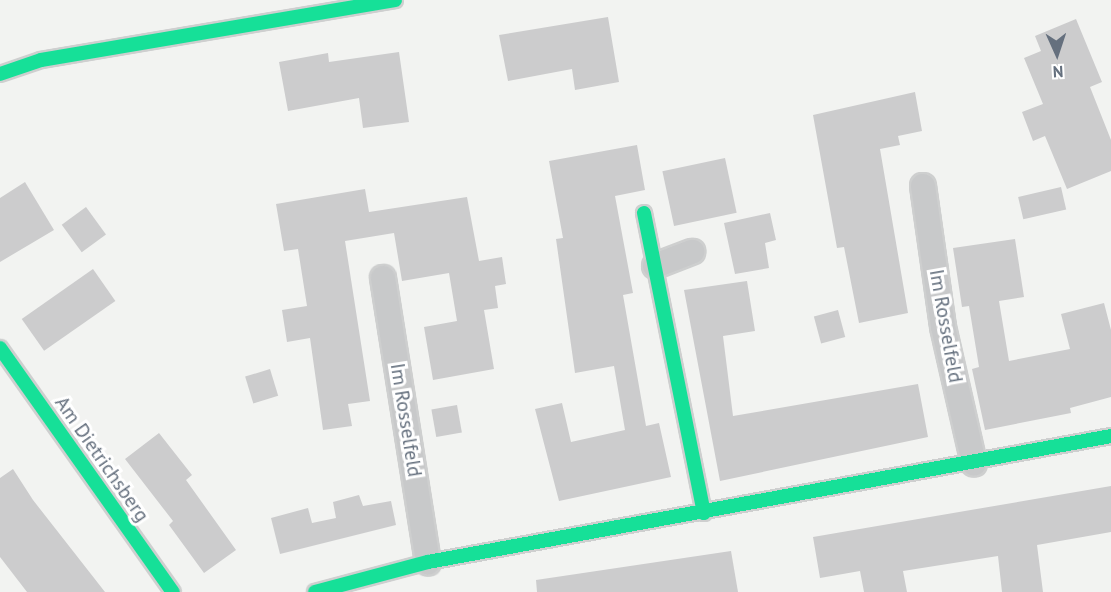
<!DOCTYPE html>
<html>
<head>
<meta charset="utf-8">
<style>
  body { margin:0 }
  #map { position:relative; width:1111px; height:592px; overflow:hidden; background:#f2f3f1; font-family:"PT Sans",sans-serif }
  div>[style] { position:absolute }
  .building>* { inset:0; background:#cccccd; transform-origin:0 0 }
  .roads { filter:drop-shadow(2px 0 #cecfcf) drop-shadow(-2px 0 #cecfcf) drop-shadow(0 2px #cecfcf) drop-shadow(0 -2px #cecfcf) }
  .street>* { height:24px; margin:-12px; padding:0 12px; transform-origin:12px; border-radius:12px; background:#c8c9ca }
  .fast>* { height:14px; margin:-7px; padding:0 7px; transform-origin:7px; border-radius:7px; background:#16e098 }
  span { translate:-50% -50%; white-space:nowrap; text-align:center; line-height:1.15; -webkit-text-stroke:6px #fff; paint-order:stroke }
  .street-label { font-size:20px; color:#65707e }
  .north { position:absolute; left:1027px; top:24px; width:60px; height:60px; -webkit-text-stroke:4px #fff; paint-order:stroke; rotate:177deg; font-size:16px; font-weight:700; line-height:24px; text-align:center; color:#65707e }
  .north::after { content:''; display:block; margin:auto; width:21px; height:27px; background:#65707e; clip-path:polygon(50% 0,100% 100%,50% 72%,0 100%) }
</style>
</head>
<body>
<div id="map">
  <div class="building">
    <i style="clip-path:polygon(608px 17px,619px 82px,575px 90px,572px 69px,508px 81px,499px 35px)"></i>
    <i style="clip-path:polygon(1076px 19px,1102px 82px,1090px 87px,1111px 140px,1111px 171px,1067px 189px,1045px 136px,1033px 141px,1022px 112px,1043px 104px,1024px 58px,1041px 51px,1035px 36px)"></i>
    <i style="clip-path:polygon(399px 52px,409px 122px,363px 128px,359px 98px,288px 111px,279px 62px,328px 53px,329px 62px)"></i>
    <i style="clip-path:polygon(915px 92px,922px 131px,898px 136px,900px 145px,880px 149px,908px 313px,859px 323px,844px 247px,837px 248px,813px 115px)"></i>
    <i style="clip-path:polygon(637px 145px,645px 190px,615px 196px,633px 293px,623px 295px,646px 426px,659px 423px,671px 477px,559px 501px,535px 409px,562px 403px,571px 442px,625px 430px,614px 366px,575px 373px,556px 239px,563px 238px,549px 161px)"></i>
    <i style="left:725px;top:158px;width:56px;height:64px;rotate:78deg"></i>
    <i style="clip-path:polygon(25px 182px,54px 230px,0 262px,0 198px)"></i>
    <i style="left:1061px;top:187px;width:23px;height:44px;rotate:77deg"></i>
    <i style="clip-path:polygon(365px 189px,369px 212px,467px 197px,479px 261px,502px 257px,506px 284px,495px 286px,498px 308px,484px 310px,494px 369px,433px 380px,424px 327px,457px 321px,449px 273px,402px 281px,394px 233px,345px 241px,370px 401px,348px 404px,352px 426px,323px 430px,310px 338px,287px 342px,282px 310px,307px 306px,298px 249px,284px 251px,276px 204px)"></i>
    <i style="left:86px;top:207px;width:34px;height:30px;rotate:54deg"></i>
    <i style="clip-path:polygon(770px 213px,776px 240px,765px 243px,769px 268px,735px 274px,724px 223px)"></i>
    <i style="clip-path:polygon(1015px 239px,1024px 297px,999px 301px,1009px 361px,1070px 349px,1061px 314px,1104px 303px,1111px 330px,1111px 397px,1070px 408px,1071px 413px,985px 430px,972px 369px,979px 367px,969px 306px,962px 307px,953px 248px)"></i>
    <i style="left:93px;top:269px;width:39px;height:87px;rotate:55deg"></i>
    <i style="clip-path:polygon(747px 281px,755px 331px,723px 336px,733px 416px,918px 384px,928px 437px,720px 481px,684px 290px)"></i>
    <i style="left:838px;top:310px;width:28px;height:25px;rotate:75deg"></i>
    <i style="left:270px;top:369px;width:28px;height:26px;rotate:73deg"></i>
    <i style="left:457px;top:405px;width:28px;height:26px;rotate:80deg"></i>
    <i style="clip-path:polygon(159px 433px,192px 475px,186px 480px,236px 550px,204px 573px,169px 525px,173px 521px,125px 459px)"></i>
    <i style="clip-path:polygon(13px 469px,33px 500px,105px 592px,27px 592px,0 557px,0 478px)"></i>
    <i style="clip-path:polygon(1111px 486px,1111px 532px,1037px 545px,1043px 592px,1002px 592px,998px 556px,903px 571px,907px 592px,864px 592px,860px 571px,820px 578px,813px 537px)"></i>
    <i style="clip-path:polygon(359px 495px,363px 506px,391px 501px,396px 525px,280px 554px,271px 518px,308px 508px,312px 523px,336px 518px,333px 502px)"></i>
    <i style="clip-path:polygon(731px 551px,738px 592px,537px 592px,536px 580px)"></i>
  </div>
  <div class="roads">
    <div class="street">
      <i style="left:923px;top:186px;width:142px;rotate:81.9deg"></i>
      <i style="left:943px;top:327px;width:140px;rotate:77.2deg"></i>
      <i style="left:655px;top:266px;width:40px;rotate:-21deg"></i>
      <i style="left:383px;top:278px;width:288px;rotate:81deg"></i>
    </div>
    <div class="fast">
      <i style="left:0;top:74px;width:43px;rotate:-18.9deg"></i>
      <i style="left:41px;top:60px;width:359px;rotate:-9.6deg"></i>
      <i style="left:644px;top:213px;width:306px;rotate:78.7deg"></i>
      <i style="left:0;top:348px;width:299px;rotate:54.7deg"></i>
      <i style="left:315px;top:592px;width:117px;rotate:-14.9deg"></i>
      <i style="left:428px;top:562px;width:695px;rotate:-10.45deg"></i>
    </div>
  </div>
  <div class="street-label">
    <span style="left:946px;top:326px;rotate:80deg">Im Rosselfeld</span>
    <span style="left:406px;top:420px;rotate:81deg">Im Rosselfeld</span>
    <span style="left:102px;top:459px;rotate:55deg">Am Dietrichsberg</span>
  </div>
  <div class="north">N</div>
</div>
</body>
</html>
